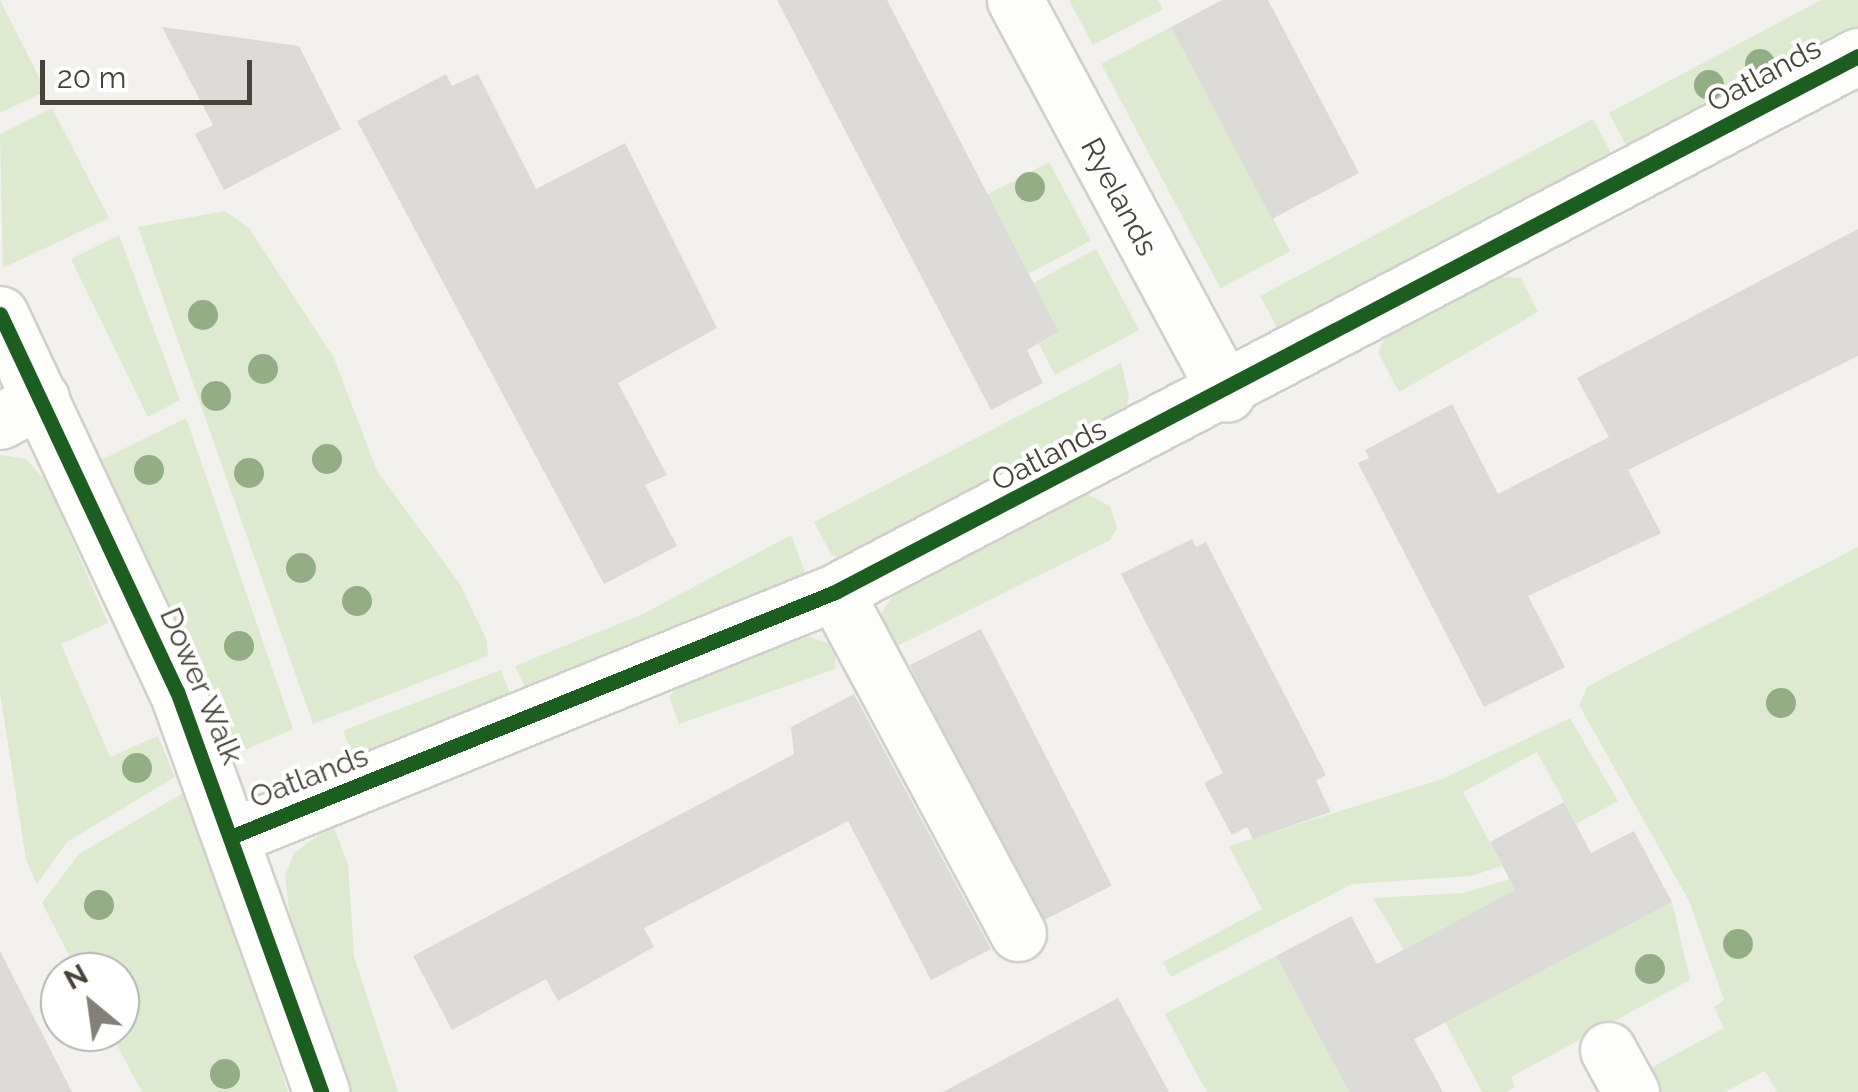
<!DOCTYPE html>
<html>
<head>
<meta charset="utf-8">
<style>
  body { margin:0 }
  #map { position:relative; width:1858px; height:1092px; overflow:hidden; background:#f2f1ed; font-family:Raleway,sans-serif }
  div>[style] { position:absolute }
  .green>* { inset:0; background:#deeacf; transform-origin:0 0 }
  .building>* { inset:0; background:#dcdad6; transform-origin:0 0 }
  .roads { filter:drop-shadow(2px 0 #d0cfcb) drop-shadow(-2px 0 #d0cfcb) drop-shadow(0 2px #d0cfcb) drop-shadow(0 -2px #d0cfcb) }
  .minor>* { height:55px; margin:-27.5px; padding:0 27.5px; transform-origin:27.5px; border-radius:27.5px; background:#fdfdfc }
  .cycleway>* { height:15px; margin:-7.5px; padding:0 7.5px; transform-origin:7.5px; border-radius:7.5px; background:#1b5e20 }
  .trees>* { width:30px; height:30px; margin:-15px; border-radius:50%; background:#93ad85 }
  span { translate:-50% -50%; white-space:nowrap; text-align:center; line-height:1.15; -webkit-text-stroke:8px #fff; paint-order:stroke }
  .street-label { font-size:30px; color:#484339 }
  .north { position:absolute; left:40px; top:952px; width:100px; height:100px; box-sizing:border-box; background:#fff; border:2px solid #b6b4b0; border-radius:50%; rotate:331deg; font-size:28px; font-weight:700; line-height:40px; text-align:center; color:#484339 }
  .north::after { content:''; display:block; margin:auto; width:35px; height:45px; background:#848078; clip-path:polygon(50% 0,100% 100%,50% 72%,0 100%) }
  .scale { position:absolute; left:40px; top:60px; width:212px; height:45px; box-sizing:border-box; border:5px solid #484339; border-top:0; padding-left:12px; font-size:30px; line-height:35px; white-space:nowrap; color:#484339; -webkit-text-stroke:8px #fff; paint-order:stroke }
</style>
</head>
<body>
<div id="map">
  <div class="green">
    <i style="clip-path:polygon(0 0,46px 91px,0 113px)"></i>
    <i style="clip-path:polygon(1069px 0,1158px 0,1163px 9px,1093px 45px)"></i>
    <i style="clip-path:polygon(1821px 0,1858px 0,1858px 30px,1628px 149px,1609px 113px)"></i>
    <i style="left:1171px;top:27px;width:254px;height:79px;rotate:62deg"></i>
    <i style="clip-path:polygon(52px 108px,109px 218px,3px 268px,0 134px)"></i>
    <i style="left:1593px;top:119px;width:43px;height:377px;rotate:62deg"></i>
    <i style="left:1049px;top:162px;width:89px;height:70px;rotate:62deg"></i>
    <i style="clip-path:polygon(225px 211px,249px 228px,334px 358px,377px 471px,460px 584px,487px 641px,488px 656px,313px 724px,138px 227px)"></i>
    <i style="clip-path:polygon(119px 235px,180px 400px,148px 417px,71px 259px)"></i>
    <i style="clip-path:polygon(1096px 249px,1139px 330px,1055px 375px,1039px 344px,1059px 332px,1033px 283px)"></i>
    <i style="clip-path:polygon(1501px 277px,1521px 278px,1538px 312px,1399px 392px,1378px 352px,1385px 338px)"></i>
    <i style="clip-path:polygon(1121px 363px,1129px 396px,1124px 418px,840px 559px,831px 554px,814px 522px)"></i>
    <i style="clip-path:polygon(186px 418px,293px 729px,231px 756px,99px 461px)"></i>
    <i style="clip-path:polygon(0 455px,26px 459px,47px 482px,108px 623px,61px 644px,110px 757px,158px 736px,175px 777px,67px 842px,37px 884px,26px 860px,0 693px)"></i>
    <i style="clip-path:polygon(1085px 493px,1110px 506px,1117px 528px,1110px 540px,895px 647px,875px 622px,900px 585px)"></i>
    <i style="clip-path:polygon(791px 535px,807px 577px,527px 692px,515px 666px,643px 614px)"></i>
    <i style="clip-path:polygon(1858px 547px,1858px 1092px,1777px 1092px,1765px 1071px,1725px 1092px,1657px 1092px,1645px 1071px,1724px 1028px,1714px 1007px,1724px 1000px,1689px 901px,1579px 705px,1588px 686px)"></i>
    <i style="clip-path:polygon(804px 635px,836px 646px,835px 669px,679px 724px,669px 697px,681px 683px)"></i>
    <i style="left:501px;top:670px;width:31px;height:169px;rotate:69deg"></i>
    <i style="clip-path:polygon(1570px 718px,1618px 801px,1576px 824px,1537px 752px,1463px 792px,1502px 866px,1471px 876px,1352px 884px,1171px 977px,1163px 962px,1262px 909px,1229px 846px,1442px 779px)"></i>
    <i style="clip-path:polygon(183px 793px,220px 883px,288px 1092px,142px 1092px,110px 1032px,120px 1032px,120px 972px,78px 972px,42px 903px,79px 854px)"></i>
    <i style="clip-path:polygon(333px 825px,348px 864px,354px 956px,398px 1092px,349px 1092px,291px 926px,285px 876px,294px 853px)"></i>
    <i style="clip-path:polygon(1530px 873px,1533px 881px,1404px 950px,1373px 898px,1463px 893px)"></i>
    <i style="clip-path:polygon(1672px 902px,1690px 980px,1511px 1077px,1515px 1087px,1506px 1092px,1482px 1092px,1445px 1022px)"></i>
    <i style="clip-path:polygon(1276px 956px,1349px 1092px,1207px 1092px,1199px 1078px,1165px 1014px)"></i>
  </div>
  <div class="building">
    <i style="clip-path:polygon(777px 0,887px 0,1059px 332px,1027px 350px,1043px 383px,991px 410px)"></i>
    <i style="clip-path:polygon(1222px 0,1268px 0,1359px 173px,1272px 219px,1171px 27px)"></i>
    <i style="clip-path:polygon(162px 27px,299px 46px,341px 129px,224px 190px,195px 134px,213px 125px)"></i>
    <i style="clip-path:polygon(446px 74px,452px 86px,478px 74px,536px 189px,625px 143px,717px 328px,618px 383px,667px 475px,645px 485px,677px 546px,604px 584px,357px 121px)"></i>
    <i style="clip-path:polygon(1858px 229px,1858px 356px,1628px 470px,1661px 533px,1528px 596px,1565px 667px,1484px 707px,1358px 463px,1369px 458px,1365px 450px,1452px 404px,1498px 494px,1609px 437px,1577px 378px)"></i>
    <i style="clip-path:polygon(1192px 539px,1196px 547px,1206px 542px,1326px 775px,1316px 781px,1331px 812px,1253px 839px,1247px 827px,1232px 835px,1204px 783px,1223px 773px,1121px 574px)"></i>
    <i style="left:981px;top:629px;width:288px;height:80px;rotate:63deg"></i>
    <i style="clip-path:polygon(854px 694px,991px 949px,931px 980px,848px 821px,644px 928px,654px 947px,558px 1001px,546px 979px,452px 1030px,413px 956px,794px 754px,791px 727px)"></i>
    <i style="clip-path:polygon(1564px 802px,1591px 853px,1634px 831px,1672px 902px,1414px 1039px,1443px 1092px,1349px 1092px,1276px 956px,1351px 916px,1377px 964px,1515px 890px,1490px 842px)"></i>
    <i style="clip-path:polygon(0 951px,72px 1092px,0 1092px)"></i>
    <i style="clip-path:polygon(1118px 998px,1169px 1092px,943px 1092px)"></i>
  </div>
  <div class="roads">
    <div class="minor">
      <i style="left:1015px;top:0;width:447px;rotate:61.7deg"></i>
      <i style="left:0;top:314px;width:416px;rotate:64.9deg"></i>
      <i style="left:177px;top:691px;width:426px;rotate:70.2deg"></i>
      <i style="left:0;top:421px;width:47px;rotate:-28.2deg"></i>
      <i style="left:835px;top:592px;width:387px;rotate:61.8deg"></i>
      <i style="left:233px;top:836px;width:650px;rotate:-22.06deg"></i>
      <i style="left:835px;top:592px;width:1155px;rotate:-27.65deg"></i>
      <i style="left:1608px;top:1050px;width:48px;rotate:61.3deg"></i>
    </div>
  </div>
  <div class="cycleway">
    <i style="left:0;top:314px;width:416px;rotate:64.9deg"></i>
    <i style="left:177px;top:691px;width:426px;rotate:70.2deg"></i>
    <i style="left:233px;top:836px;width:650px;rotate:-22.06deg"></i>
    <i style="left:835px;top:592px;width:1155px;rotate:-27.65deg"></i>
  </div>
  <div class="trees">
    <i style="left:1760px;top:64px"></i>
    <i style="left:1709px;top:85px"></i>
    <i style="left:1030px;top:187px"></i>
    <i style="left:203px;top:315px"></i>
    <i style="left:263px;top:369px"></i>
    <i style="left:216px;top:396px"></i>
    <i style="left:327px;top:459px"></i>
    <i style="left:149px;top:470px"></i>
    <i style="left:249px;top:473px"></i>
    <i style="left:301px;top:568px"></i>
    <i style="left:357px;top:601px"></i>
    <i style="left:239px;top:646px"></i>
    <i style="left:1781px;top:703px"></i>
    <i style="left:137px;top:768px"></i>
    <i style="left:99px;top:905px"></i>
    <i style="left:1738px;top:944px"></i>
    <i style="left:1650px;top:969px"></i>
    <i style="left:225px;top:1074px"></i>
  </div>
  <div class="street-label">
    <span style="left:1764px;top:75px;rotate:-28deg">Oatlands</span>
    <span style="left:1119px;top:197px;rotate:62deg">Ryelands</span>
    <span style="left:1049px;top:455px;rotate:-27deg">Oatlands</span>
    <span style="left:201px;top:686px;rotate:67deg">Dower Walk</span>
    <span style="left:309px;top:777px;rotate:-21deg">Oatlands</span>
  </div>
  <div class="north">N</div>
  <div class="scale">20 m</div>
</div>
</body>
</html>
